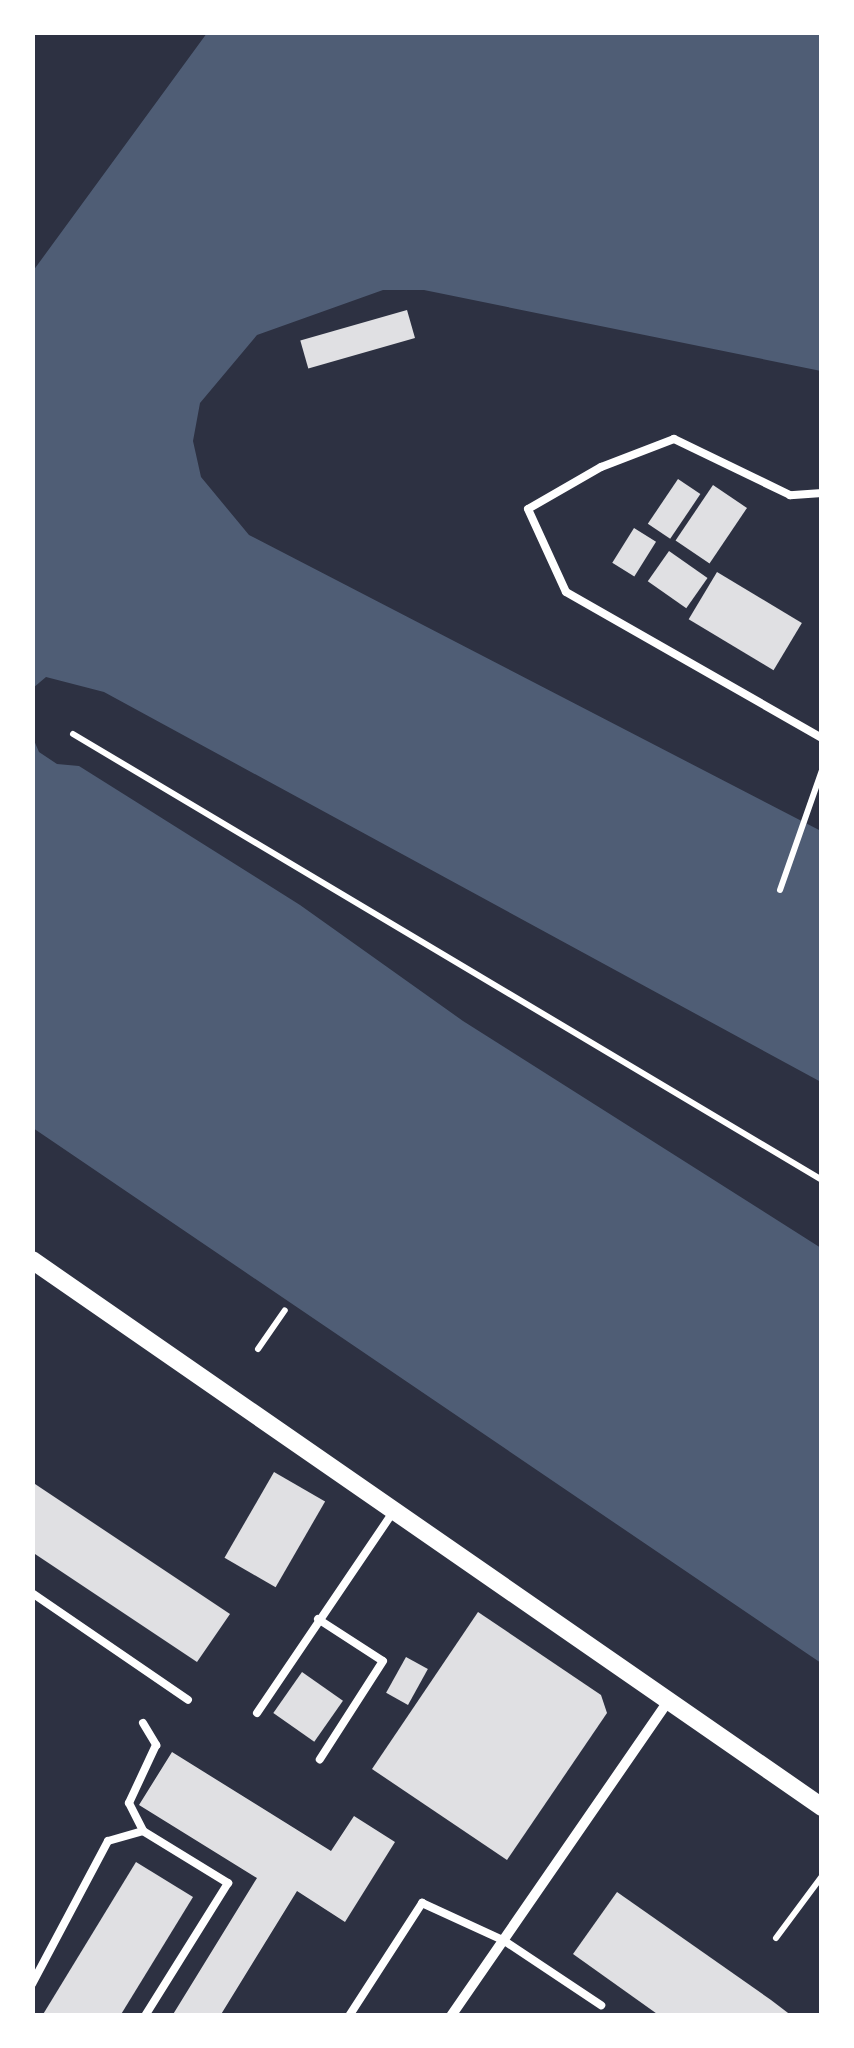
<!DOCTYPE html>
<html>
<head>
<meta charset="utf-8">
<style>
  body { margin:0 }
  #map { position:relative; width:854px; height:2048px; overflow:hidden; background:#2d3142; font-family:"Roboto Condensed",sans-serif }
  div>[style] { position:absolute }
  .water>* { inset:0; background:#4f5d75 }
  .building>* { inset:0; background:#e0e0e3; transform-origin:0 0 }
  .path>* { height:6px; margin:-3px; padding:0 3px; transform-origin:3px; border-radius:3px; background:#fff }
  .service>* { height:8px; margin:-4px; padding:0 4px; transform-origin:4px; border-radius:4px; background:#fff }
  .minor>* { height:10px; margin:-5px; padding:0 5px; transform-origin:5px; border-radius:5px; background:#fff }
  .tertiary>* { height:18px; margin:-9px; padding:0 9px; transform-origin:9px; border-radius:9px; background:#fff }
  span { translate:-50% -50%; white-space:nowrap; text-align:center; line-height:1.15; -webkit-text-stroke:10px #fff; paint-order:stroke }
  .frame { position:absolute; inset:0; border:35px solid #fff; pointer-events:none }
</style>
</head>
<body>
<div id="map">
  <div class="water">
    <i style="clip-path:polygon(207px 33px,821px 33px,821px 371px,424px 290px,383px 290px,257px 335px,200px 403px,193px 441px,201px 477px,249px 535px,821px 831px,821px 1082px,104px 692px,46px 677px,33px 688px,33px 271px)"></i>
    <i style="clip-path:polygon(33px 738px,39px 752px,57px 764px,79px 766px,300px 905px,463px 1021px,821px 1248px,821px 1663px,33px 1128px)"></i>
  </div>
  <div class="building">
    <i style="left:407px;top:310px;width:29px;height:111px;rotate:74deg"></i>
    <i style="left:678px;top:479px;width:27px;height:54px;rotate:34deg"></i>
    <i style="left:713px;top:485px;width:41px;height:67px;rotate:34deg"></i>
    <i style="left:634px;top:528px;width:26px;height:41px;rotate:32deg"></i>
    <i style="left:669px;top:551px;width:47px;height:37px;rotate:35deg"></i>
    <i style="left:717px;top:572px;width:99px;height:55px;rotate:31deg"></i>
    <i style="left:274px;top:1472px;width:59px;height:99px;rotate:30deg"></i>
    <i style="clip-path:polygon(32px 1482px,230px 1614px,197px 1662px,32px 1552px)"></i>
    <i style="clip-path:polygon(478px 1612px,601px 1695px,607px 1713px,507px 1860px,372px 1769px)"></i>
    <i style="left:406px;top:1657px;width:25px;height:41px;rotate:29deg"></i>
    <i style="left:302px;top:1672px;width:50px;height:50px;rotate:35deg"></i>
    <i style="clip-path:polygon(172px 1752px,331px 1851px,354px 1816px,395px 1842px,345px 1922px,297px 1891px,220px 2016px,172px 2016px,257px 1878px,139px 1805px)"></i>
    <i style="clip-path:polygon(136px 1862px,193px 1897px,120px 2016px,42px 2016px)"></i>
    <i style="clip-path:polygon(617px 1892px,771px 2000px,792px 2016px,660px 2016px,573px 1954px)"></i>
  </div>
  <div class="path">
    <i style="left:73px;top:734px;width:872px;rotate:30.77deg"></i>
    <i style="left:780px;top:890px;width:127px;rotate:-70.7deg"></i>
    <i style="left:258px;top:1349px;width:47px;rotate:-55.3deg"></i>
    <i style="left:776px;top:1938px;width:77px;rotate:-53.4deg"></i>
  </div>
  <div class="service">
    <i style="left:822px;top:493px;width:32px;rotate:176deg"></i>
    <i style="left:790px;top:495px;width:129px;rotate:-154.2deg"></i>
    <i style="left:674px;top:439px;width:78px;rotate:159deg"></i>
    <i style="left:601px;top:467px;width:84px;rotate:150.1deg"></i>
    <i style="left:528px;top:509px;width:91px;rotate:65.4deg"></i>
    <i style="left:566px;top:592px;width:295px;rotate:29.7deg"></i>
    <i style="left:32px;top:1593px;width:189px;rotate:34.4deg"></i>
    <i style="left:318px;top:1619px;width:77px;rotate:32.9deg"></i>
    <i style="left:383px;top:1661px;width:117px;rotate:122.7deg"></i>
    <i style="left:257px;top:1713px;width:243px;rotate:-55.9deg"></i>
    <i style="left:143px;top:1723px;width:26px;rotate:59deg"></i>
    <i style="left:156px;top:1745px;width:64px;rotate:115deg"></i>
    <i style="left:129px;top:1803px;width:31px;rotate:63deg"></i>
    <i style="left:143px;top:1831px;width:100px;rotate:31.5deg"></i>
    <i style="left:228px;top:1883px;width:157px;rotate:122deg"></i>
    <i style="left:32px;top:1984px;width:162px;rotate:-62deg"></i>
    <i style="left:108px;top:1841px;width:36px;rotate:-16deg"></i>
    <i style="left:349px;top:2016px;width:135px;rotate:-57.1deg"></i>
    <i style="left:422px;top:1903px;width:89px;rotate:24.6deg"></i>
    <i style="left:503px;top:1940px;width:118px;rotate:33.6deg"></i>
  </div>
  <div class="minor">
    <i style="left:451px;top:2016px;width:380px;rotate:-55.4deg"></i>
  </div>
  <div class="tertiary">
    <i style="left:32px;top:1260px;width:961px;rotate:34.7deg"></i>
  </div>
  <div class="frame"></div>
</div>
</body>
</html>
